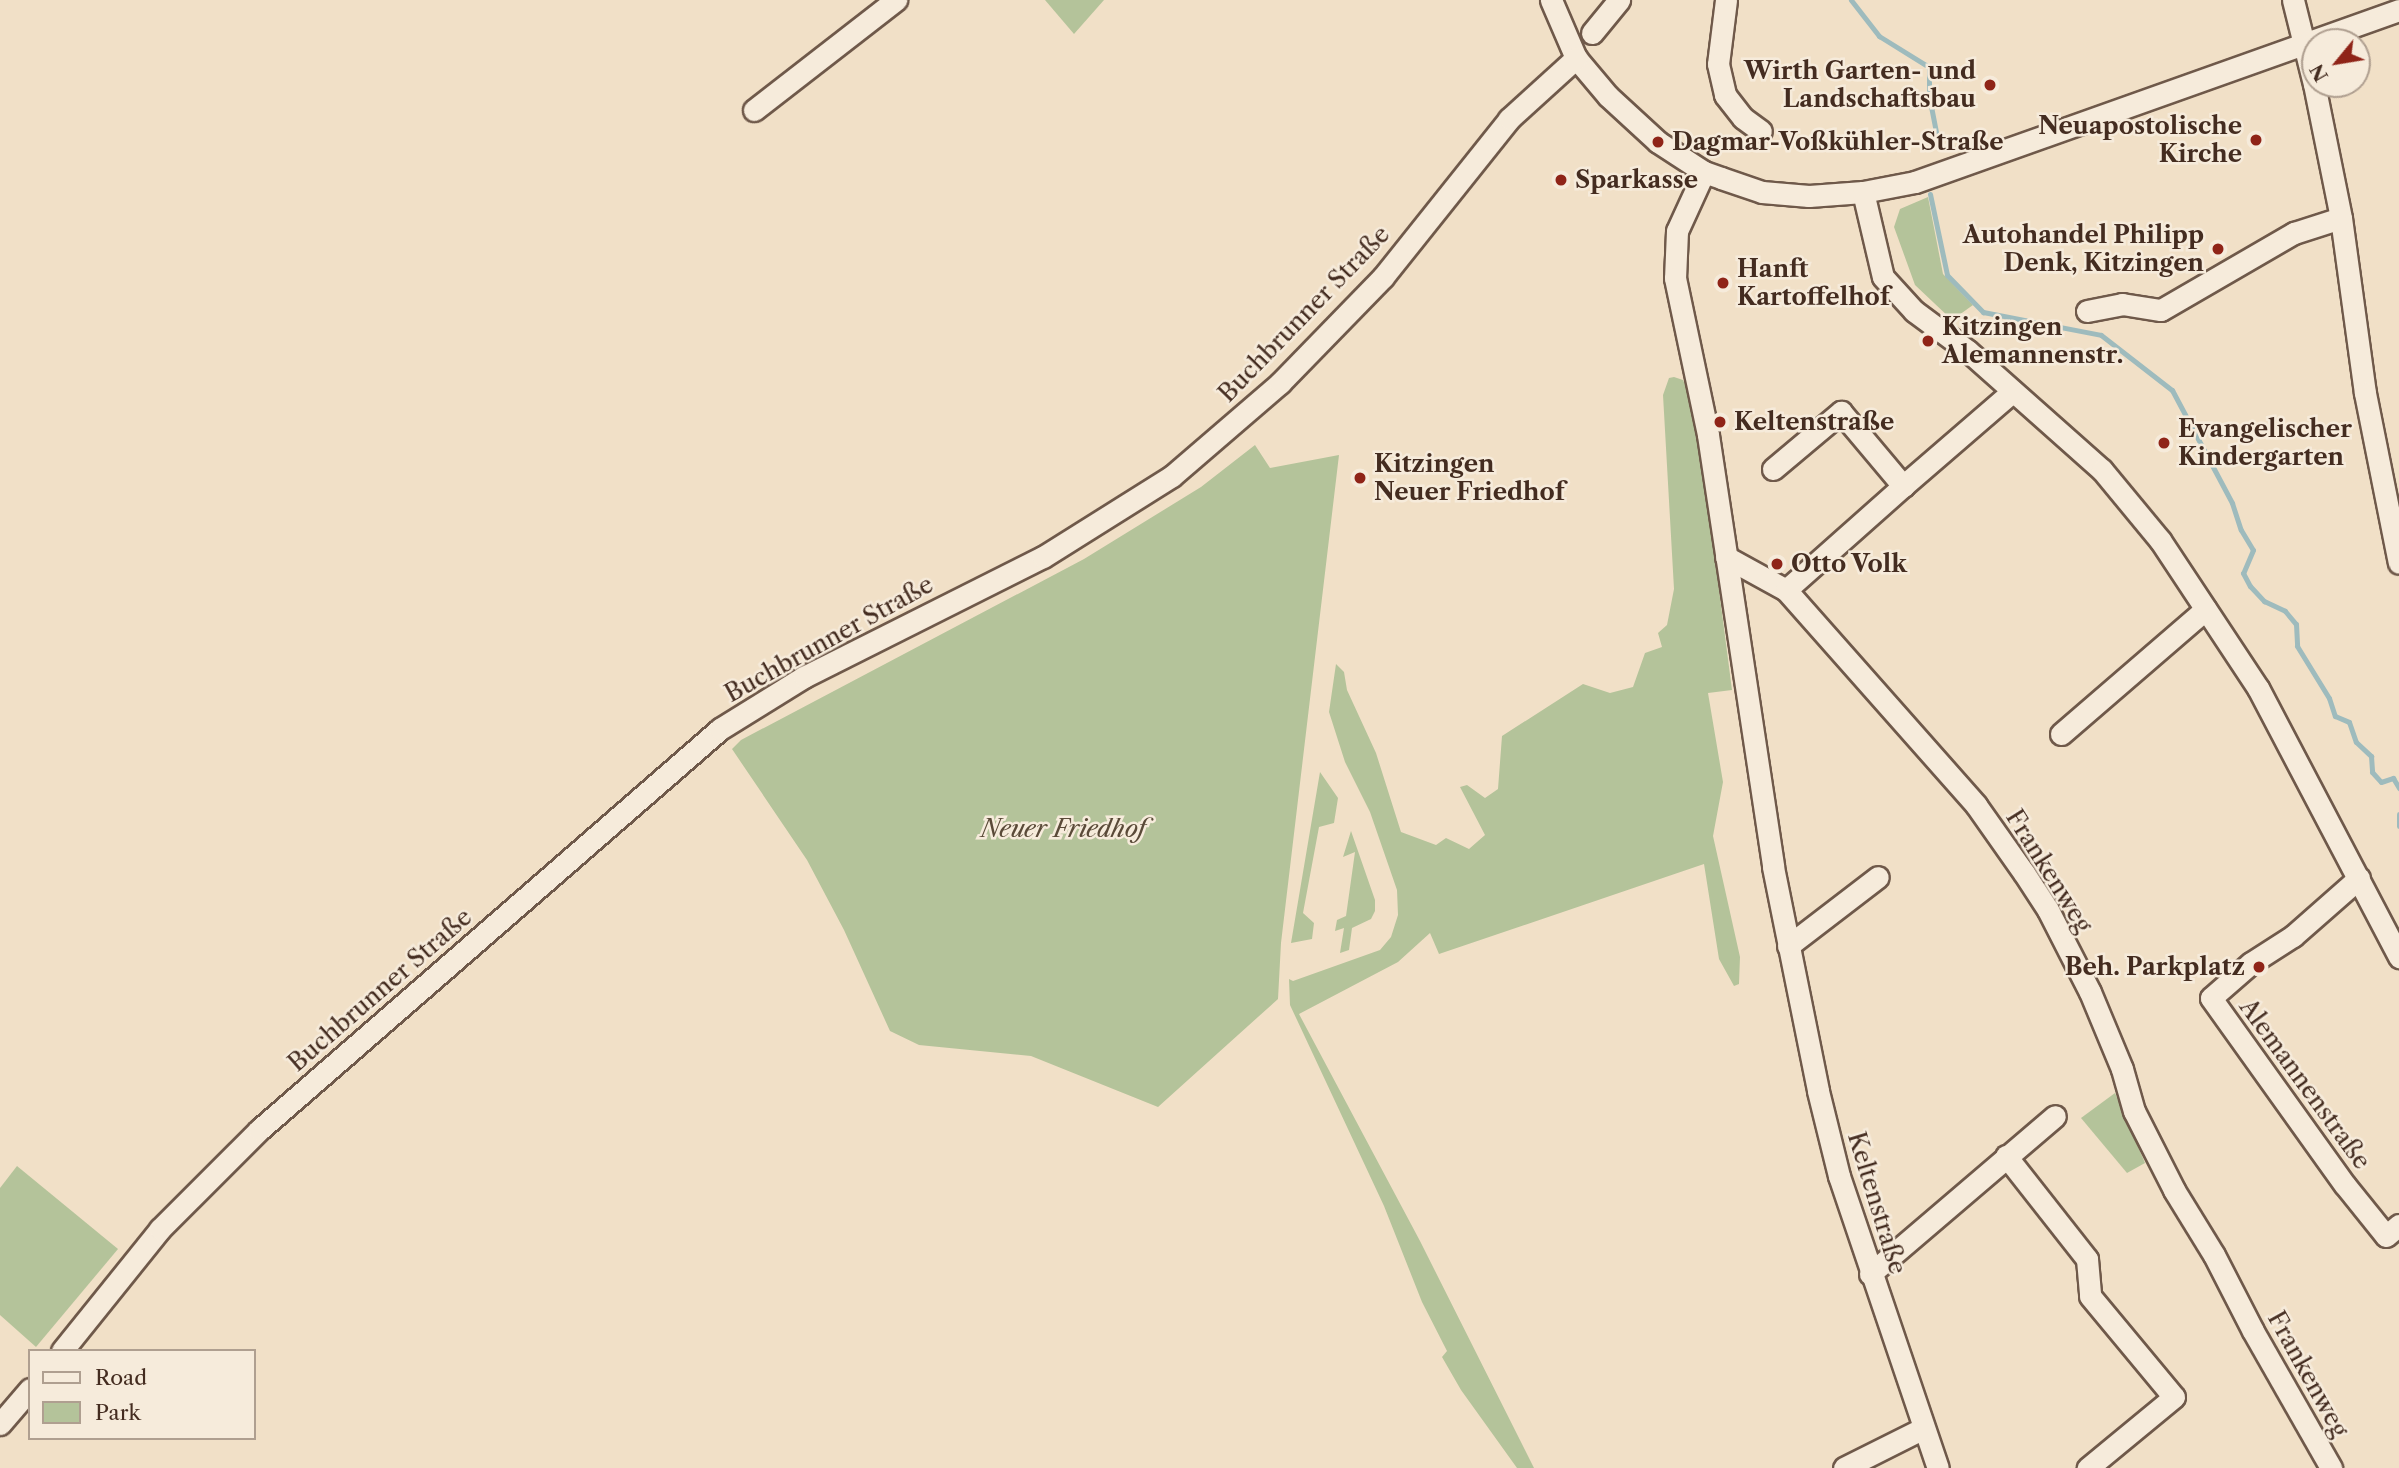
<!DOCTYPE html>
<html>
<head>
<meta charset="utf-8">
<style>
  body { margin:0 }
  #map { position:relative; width:2399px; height:1468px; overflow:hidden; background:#f1e0c7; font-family:"Libre Caslon Text",serif }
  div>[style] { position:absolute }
  .green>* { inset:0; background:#b4c39a }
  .stream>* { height:5px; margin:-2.5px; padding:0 2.5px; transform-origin:2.5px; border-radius:2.5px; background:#9ebbbd }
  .roads { filter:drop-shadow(2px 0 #6f594a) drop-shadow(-2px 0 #6f594a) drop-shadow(0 2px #6f594a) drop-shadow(0 -2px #6f594a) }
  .minor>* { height:21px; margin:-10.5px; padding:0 10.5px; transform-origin:10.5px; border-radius:10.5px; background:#f6ebdb }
  .dots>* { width:19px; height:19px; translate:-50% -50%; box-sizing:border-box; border:4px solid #f6ebdb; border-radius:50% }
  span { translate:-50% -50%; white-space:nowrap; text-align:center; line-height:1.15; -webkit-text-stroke:5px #f6ebdb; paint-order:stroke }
  .poi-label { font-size:24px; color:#442c20; font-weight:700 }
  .right { translate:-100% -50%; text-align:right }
  .left { translate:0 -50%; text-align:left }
  .street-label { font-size:24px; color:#442c20 }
  .park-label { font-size:24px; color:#5a4a38; font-style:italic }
  .legend { position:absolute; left:28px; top:1349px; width:228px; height:91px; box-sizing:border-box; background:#f6ebdb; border:2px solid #af9f90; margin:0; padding:9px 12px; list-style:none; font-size:21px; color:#442c20 }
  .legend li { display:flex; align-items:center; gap:14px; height:35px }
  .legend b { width:35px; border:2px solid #af9f90 }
  .north { position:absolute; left:2301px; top:28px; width:70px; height:70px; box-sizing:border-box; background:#f6ebdb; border:2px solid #af9f90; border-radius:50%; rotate:240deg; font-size:19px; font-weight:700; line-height:28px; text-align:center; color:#442c20 }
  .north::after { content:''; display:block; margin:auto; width:24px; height:32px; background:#8f2418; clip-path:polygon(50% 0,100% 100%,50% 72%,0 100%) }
</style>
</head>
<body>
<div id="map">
  <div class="green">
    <i style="clip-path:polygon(1045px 0,1104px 0,1074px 34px)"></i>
    <i style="clip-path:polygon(1928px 197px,1943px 274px,1973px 305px,1952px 320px,1915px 285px,1894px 227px,1900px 209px)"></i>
    <i style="clip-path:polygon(1674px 377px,1683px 380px,1689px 393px,1705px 482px,1732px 690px,1708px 693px,1723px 782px,1713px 836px,1740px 957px,1739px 984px,1734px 986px,1719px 959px,1704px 864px,1439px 954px,1430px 933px,1398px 962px,1299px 1014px,1420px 1241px,1534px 1468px,1517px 1468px,1461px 1390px,1442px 1357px,1447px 1351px,1422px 1302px,1384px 1206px,1290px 1005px,1289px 979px,1293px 981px,1380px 950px,1391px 937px,1398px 915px,1397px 890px,1370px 812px,1345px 762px,1329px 712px,1336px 664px,1344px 672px,1347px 690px,1376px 753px,1401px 832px,1436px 845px,1446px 838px,1469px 849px,1485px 835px,1460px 787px,1467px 785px,1485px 798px,1498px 789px,1502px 736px,1583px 684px,1610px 693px,1633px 687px,1645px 653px,1662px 647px,1658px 633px,1667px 625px,1674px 589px,1663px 395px,1669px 378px)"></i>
    <i style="clip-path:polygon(1255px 445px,1270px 468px,1339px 455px,1281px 943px,1278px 999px,1158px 1107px,1031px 1056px,919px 1045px,890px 1031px,844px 930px,807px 860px,732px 749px,741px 740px,1084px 559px,1201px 487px)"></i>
    <i style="clip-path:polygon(1320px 772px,1338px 798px,1334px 823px,1319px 827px,1303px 913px,1314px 923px,1312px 939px,1291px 943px)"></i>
    <i style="clip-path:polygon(1351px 831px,1375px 900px,1375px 911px,1371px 919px,1352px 928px,1349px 950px,1340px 953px,1344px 928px,1335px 931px,1337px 920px,1346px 916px,1355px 852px,1343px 857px)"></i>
    <i style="clip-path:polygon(2115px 1093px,2145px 1163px,2127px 1173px,2081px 1118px)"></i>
    <i style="clip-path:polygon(17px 1166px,118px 1249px,36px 1347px,0 1315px,0 1188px)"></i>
  </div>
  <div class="stream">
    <i style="left:1851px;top:0;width:46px;rotate:52.1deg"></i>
    <i style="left:1879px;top:36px;width:59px;rotate:31.8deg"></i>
    <i style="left:1929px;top:67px;width:29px;rotate:90deg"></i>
    <i style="left:1929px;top:96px;width:38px;rotate:79deg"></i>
    <i style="left:1930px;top:194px;width:83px;rotate:78.1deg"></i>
    <i style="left:1947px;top:275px;width:52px;rotate:45.8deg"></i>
    <i style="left:1983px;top:312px;width:120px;rotate:11deg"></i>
    <i style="left:2101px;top:335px;width:90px;rotate:37.8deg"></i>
    <i style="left:2172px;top:390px;width:128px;rotate:62deg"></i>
    <i style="left:2232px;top:503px;width:28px;rotate:72deg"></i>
    <i style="left:2241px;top:530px;width:23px;rotate:59deg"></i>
    <i style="left:2253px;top:550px;width:25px;rotate:113deg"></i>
    <i style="left:2243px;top:573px;width:15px;rotate:62deg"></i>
    <i style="left:2250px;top:586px;width:21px;rotate:47deg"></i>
    <i style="left:2264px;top:601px;width:23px;rotate:25deg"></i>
    <i style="left:2285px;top:611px;width:17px;rotate:50deg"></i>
    <i style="left:2296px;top:624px;width:22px;rotate:87deg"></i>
    <i style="left:2297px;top:646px;width:61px;rotate:58.4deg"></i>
    <i style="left:2329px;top:698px;width:19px;rotate:72deg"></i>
    <i style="left:2335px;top:716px;width:15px;rotate:23deg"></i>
    <i style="left:2349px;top:722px;width:21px;rotate:71deg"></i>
    <i style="left:2356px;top:742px;width:21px;rotate:43deg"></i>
    <i style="left:2371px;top:756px;width:16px;rotate:86deg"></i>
    <i style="left:2372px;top:772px;width:13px;rotate:48deg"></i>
    <i style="left:2381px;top:782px;width:13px;rotate:-18deg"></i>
    <i style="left:2393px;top:778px;width:12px;rotate:59deg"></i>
    <i style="left:2399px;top:814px;width:12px;rotate:90deg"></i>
  </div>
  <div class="roads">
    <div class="minor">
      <i style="left:1551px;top:0;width:63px;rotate:66.7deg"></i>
      <i style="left:1576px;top:58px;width:50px;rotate:49.9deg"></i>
      <i style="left:1608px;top:96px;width:68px;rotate:42.6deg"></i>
      <i style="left:1658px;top:142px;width:55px;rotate:33.1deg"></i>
      <i style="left:1704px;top:172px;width:18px;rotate:19deg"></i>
      <i style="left:1721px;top:178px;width:43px;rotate:18.9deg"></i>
      <i style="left:1762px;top:192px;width:47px;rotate:4.9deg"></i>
      <i style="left:1809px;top:196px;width:54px;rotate:-4.2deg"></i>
      <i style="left:1863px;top:192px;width:53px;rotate:-10.9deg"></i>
      <i style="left:1915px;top:182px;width:514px;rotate:-19.56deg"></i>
      <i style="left:1726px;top:0;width:64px;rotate:97.1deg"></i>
      <i style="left:1718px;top:64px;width:32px;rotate:77deg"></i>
      <i style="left:1725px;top:95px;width:29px;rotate:52deg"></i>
      <i style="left:1743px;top:118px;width:22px;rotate:36deg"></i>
      <i style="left:2293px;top:0;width:87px;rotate:76deg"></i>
      <i style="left:2314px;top:84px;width:137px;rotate:78.6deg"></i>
      <i style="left:2341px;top:218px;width:177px;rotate:82.2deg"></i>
      <i style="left:2365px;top:393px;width:173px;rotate:78.7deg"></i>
      <i style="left:1592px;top:33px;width:43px;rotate:-50.7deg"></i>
      <i style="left:754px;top:110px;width:180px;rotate:-37.8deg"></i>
      <i style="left:1704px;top:172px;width:65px;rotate:114.6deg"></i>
      <i style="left:1677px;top:231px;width:47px;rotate:92.4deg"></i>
      <i style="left:1675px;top:278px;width:160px;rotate:78.1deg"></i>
      <i style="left:1708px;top:435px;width:437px;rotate:81.4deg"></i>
      <i style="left:1773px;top:867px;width:228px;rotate:78.6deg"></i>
      <i style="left:1818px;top:1091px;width:88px;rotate:76.1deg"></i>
      <i style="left:1839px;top:1176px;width:308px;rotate:71.3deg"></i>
      <i style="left:1863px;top:192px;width:87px;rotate:76.8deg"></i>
      <i style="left:1883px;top:277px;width:46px;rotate:47.6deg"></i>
      <i style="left:1914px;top:311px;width:67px;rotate:36.5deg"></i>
      <i style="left:1968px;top:351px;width:179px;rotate:41.6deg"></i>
      <i style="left:2102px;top:470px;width:91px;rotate:50.4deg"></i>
      <i style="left:2160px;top:540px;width:178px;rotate:56.5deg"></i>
      <i style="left:2258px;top:688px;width:304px;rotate:62.3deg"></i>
      <i style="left:2087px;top:311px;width:36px;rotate:-11deg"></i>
      <i style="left:2122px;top:304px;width:39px;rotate:9deg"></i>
      <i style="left:2161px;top:310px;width:154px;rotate:-30.1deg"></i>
      <i style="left:2294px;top:233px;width:49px;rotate:-17.7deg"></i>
      <i style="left:1773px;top:469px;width:89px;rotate:-40deg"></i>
      <i style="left:1841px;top:412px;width:97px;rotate:50deg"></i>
      <i style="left:1903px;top:486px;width:145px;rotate:-40.8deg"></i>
      <i style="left:1726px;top:557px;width:68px;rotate:28.8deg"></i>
      <i style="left:1786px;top:590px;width:287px;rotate:48.5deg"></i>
      <i style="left:1976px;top:805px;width:83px;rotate:54.8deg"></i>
      <i style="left:2024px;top:873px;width:44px;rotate:57deg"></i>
      <i style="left:2048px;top:910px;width:92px;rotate:62.9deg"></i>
      <i style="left:2090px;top:992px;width:83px;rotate:67.4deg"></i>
      <i style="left:2122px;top:1069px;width:44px;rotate:74.1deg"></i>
      <i style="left:2134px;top:1111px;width:89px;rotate:63.1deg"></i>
      <i style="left:2174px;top:1190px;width:76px;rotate:58.4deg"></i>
      <i style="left:2214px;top:1255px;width:85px;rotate:62.8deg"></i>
      <i style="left:2253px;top:1331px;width:158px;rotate:60.3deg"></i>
      <i style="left:1786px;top:590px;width:157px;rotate:-41.6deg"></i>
      <i style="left:2061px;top:734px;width:191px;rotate:-40.8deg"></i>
      <i style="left:2359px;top:878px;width:88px;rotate:138.7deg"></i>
      <i style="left:2293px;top:936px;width:50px;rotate:147.3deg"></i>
      <i style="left:2251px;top:963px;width:53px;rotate:138.8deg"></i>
      <i style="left:2211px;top:998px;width:230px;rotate:54.4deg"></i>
      <i style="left:2345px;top:1185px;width:65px;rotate:51.2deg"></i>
      <i style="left:2386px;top:1236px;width:17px;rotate:-40deg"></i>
      <i style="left:1788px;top:946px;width:113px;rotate:-37.5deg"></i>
      <i style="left:2006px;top:1156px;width:131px;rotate:51.8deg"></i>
      <i style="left:2087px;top:1259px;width:37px;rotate:85deg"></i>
      <i style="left:2090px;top:1296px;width:131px;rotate:50.3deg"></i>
      <i style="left:2174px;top:1397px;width:112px;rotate:140.5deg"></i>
      <i style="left:1870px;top:1274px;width:243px;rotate:-40.5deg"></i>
      <i style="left:62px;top:1351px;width:156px;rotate:-51.2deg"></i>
      <i style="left:160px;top:1229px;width:140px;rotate:-45deg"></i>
      <i style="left:259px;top:1130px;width:611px;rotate:-41.02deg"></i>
      <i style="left:720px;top:729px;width:99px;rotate:-31.8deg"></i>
      <i style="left:804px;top:677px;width:267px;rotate:-26.7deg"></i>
      <i style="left:1043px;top:557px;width:152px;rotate:-32.1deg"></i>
      <i style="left:1172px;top:476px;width:143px;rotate:-40.7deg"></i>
      <i style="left:1280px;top:383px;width:148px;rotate:-45.8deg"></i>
      <i style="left:1383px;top:277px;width:202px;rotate:-51.4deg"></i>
      <i style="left:1509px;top:119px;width:91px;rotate:-42.3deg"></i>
      <i style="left:0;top:1424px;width:46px;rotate:-49.4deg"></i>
      <i style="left:1844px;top:1468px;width:89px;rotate:-26.6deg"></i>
    </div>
  </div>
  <div class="dots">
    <i style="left:1990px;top:85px;background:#8f2418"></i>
    <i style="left:2256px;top:140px;background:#8f2418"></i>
    <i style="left:1658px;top:142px;background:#8f2418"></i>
    <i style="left:1561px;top:180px;background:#8f2418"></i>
    <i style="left:2218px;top:249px;background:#8f2418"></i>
    <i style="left:1723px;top:283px;background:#8f2418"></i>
    <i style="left:1928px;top:341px;background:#8f2418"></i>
    <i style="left:1720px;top:422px;background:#8f2418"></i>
    <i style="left:2164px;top:443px;background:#8f2418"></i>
    <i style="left:1360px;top:478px;background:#8f2418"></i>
    <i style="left:1777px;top:564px;background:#8f2418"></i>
    <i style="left:2259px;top:967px;background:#8f2418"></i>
  </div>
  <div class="poi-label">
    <span class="right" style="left:1976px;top:85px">Wirth Garten- und<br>Landschaftsbau</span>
    <span class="right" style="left:2242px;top:140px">Neuapostolische<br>Kirche</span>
    <span class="left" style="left:1672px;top:142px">Dagmar-Voßkühler-Straße</span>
    <span class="left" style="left:1575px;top:180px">Sparkasse</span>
    <span class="right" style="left:2204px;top:249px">Autohandel Philipp<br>Denk, Kitzingen</span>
    <span class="left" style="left:1737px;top:283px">Hanft<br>Kartoffelhof</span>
    <span class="left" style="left:1942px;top:341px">Kitzingen<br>Alemannenstr.</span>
    <span class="left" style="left:1734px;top:422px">Keltenstraße</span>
    <span class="left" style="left:2178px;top:443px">Evangelischer<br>Kindergarten</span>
    <span class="left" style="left:1374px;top:478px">Kitzingen<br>Neuer Friedhof</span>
    <span class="left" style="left:1791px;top:564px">Otto Volk</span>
    <span class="right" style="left:2245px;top:967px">Beh. Parkplatz</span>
  </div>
  <div class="street-label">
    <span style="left:1304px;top:314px;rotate:-46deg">Buchbrunner Straße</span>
    <span style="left:829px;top:639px;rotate:-29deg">Buchbrunner Straße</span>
    <span style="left:2049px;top:871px;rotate:58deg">Frankenweg</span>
    <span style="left:380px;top:990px;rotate:-41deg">Buchbrunner Straße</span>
    <span style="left:2305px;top:1084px;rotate:54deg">Alemannenstraße</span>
    <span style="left:1877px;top:1203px;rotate:73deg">Keltenstraße</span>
    <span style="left:2308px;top:1374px;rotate:61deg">Frankenweg</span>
  </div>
  <div class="park-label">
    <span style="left:1063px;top:829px">Neuer Friedhof</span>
  </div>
  <ul class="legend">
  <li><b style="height:9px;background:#f6ebdb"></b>Road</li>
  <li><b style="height:19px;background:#b4c39a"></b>Park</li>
  </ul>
  <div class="north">N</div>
</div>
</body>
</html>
